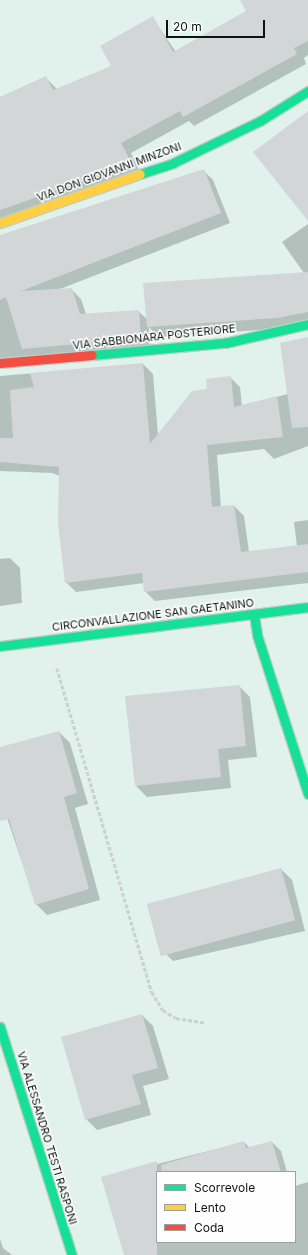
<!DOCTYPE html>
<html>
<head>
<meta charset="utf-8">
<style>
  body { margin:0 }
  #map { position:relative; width:308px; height:1255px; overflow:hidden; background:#e0f2eb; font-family:Inter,sans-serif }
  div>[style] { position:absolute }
  .shadow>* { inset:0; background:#0003 }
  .building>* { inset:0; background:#d3d6d6; transform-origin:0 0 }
  .path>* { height:2.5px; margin-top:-1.25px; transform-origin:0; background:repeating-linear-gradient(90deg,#ccd1cf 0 4px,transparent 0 6px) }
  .roads { filter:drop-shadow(1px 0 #bfcdc8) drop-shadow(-1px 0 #bfcdc8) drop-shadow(0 1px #bfcdc8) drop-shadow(0 -1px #bfcdc8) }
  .fast>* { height:9px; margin:-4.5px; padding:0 4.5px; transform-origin:4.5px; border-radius:4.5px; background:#16e098 }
  .slow>* { height:9px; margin:-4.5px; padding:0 4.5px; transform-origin:4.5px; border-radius:4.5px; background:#ffcf43 }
  .jam>* { height:9px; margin:-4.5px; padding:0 4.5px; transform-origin:4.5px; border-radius:4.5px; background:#f24e42 }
  span { translate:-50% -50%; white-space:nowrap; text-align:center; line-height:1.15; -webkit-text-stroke:3px #fefefe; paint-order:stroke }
  .street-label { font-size:11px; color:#0a1511 }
  .legend { position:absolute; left:156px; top:1171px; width:140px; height:72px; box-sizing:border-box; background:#fefefe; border:1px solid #9ca19f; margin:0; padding:5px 7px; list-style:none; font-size:12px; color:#0a1511 }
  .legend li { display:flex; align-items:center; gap:8px; height:20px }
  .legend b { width:20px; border:1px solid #9ca19f }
  .scale { position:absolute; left:166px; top:20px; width:99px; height:18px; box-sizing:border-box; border:2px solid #0a1511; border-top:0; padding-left:5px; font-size:12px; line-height:14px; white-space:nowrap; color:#0a1511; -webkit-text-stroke:3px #fefefe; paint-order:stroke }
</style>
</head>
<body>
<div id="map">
  <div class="shadow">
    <i style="clip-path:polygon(241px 0,308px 0,308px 55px,304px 58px,306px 64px,194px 126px,189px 121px,131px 153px,141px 174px,0 226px,0 98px,46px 78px,57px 89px,113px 67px,152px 17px,176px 52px,247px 12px)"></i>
    <i style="clip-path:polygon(203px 170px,213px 180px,230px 223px,60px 289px,71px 289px,81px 299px,86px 314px,138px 311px,148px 320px,304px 273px,282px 242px,308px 224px,308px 323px,287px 328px,158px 337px,149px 327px,150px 347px,0 367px,0 236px)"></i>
    <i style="clip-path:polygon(308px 337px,308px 446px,274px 459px,264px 449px,217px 455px,221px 507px,234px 506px,244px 516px,249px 552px,297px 546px,294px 522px,308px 520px,308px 583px,155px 601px,145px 591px,144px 583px,76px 592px,66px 582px,60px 476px,52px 473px,0 471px,0 376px,143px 364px,153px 374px,158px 435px,208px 390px,230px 377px,240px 387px,242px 406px,288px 394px)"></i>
    <i style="clip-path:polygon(10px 558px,20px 568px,22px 603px,0 606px,0 559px)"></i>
    <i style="clip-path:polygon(239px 686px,250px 697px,257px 757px,228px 760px,231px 788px,147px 797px,136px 786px)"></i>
    <i style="clip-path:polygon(59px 732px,70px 743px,88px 804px,75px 808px,100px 900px,47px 915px,36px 904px,0 797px,0 748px)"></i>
    <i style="clip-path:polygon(281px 869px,292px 880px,305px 931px,173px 961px,162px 950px)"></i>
    <i style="clip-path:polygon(142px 1015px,153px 1026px,169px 1079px,143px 1086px,151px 1115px,97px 1130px,86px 1119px)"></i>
    <i style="clip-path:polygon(244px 1142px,250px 1148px,272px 1142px,281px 1151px,287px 1172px,157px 1172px,157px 1242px,295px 1242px,295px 1186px,308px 1182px,308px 1255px,125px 1255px,102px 1178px)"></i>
    <i style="clip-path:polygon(0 1239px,3px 1248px,12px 1255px,0 1255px)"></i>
  </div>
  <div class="building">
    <i style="clip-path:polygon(240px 0,308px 0,308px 41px,294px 48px,297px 54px,183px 117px,180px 111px,121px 143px,132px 164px,0 210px,0 97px,46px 76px,53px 90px,111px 66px,100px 46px,153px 16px,173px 52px,246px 11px)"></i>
    <i style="clip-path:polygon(308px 111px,308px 221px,253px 152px)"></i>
    <i style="clip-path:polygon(204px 169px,221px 213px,21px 291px,72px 288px,80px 314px,139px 310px,141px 338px,22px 349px,6px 297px,0 300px,0 235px)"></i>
    <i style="clip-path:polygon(308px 272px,308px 312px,277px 318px,147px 327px,143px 283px)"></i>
    <i style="clip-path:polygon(308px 337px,308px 427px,292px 428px,280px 343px)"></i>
    <i style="clip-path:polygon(143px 363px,150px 444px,192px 391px,207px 389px,206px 379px,231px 376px,234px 407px,277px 396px,283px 437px,207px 445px,212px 507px,234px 505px,241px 552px,308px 544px,308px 572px,144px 592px,142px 573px,65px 583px,58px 524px,59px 467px,0 462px,0 438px,13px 438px,10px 390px,34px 387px,30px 373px)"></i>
    <i style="clip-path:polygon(240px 685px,246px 746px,218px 749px,221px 777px,135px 786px,125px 696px)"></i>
    <i style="clip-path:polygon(59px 731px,77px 793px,64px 797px,89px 889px,35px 905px,9px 819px,0 821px,0 747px)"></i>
    <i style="left:281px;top:868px;width:54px;height:139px;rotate:75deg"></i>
    <i style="clip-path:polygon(142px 1014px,158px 1068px,132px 1075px,141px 1104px,85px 1120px,61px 1037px)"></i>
    <i style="clip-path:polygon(244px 1141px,246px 1148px,272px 1141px,281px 1172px,162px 1172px,161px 1165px)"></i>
    <i style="clip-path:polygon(157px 1161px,157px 1255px,124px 1255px,101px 1177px)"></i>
  </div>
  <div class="path">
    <i style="left:57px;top:668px;width:338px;rotate:73.7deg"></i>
    <i style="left:152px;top:992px;width:21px;rotate:59deg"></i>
    <i style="left:163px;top:1010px;width:15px;rotate:32deg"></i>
    <i style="left:176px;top:1018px;width:30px;rotate:9deg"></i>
  </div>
  <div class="roads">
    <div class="fast">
      <i style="left:140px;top:174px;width:35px;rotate:-18deg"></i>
      <i style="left:173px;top:163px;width:97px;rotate:-25.8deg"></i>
      <i style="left:260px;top:121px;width:57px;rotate:-32deg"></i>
      <i style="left:92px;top:355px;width:134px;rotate:-5.2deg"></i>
      <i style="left:225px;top:343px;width:85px;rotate:-12.9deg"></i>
      <i style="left:254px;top:615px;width:20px;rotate:81deg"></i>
      <i style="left:257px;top:635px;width:167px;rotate:72.2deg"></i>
      <i style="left:0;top:646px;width:310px;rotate:-7.2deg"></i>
      <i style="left:0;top:1027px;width:239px;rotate:72.5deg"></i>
    </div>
    <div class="slow">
      <i style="left:0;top:223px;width:148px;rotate:-19.3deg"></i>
    </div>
    <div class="jam">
      <i style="left:0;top:363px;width:92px;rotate:-5deg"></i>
    </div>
  </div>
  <div class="street-label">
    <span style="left:109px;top:172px;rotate:-20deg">VIA DON GIOVANNI MINZONI</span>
    <span style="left:154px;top:337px;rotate:-6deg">VIA SABBIONARA POSTERIORE</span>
    <span style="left:153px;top:615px;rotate:-7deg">CIRCONVALLAZIONE SAN GAETANINO</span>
    <span style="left:47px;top:1138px;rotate:73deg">VIA ALESSANDRO TESTI RASPONI</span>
  </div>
  <ul class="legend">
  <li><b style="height:5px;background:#16e098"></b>Scorrevole</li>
  <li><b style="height:5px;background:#ffcf43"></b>Lento</li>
  <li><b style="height:5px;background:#f24e42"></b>Coda</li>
  </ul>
  <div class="scale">20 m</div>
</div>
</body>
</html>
